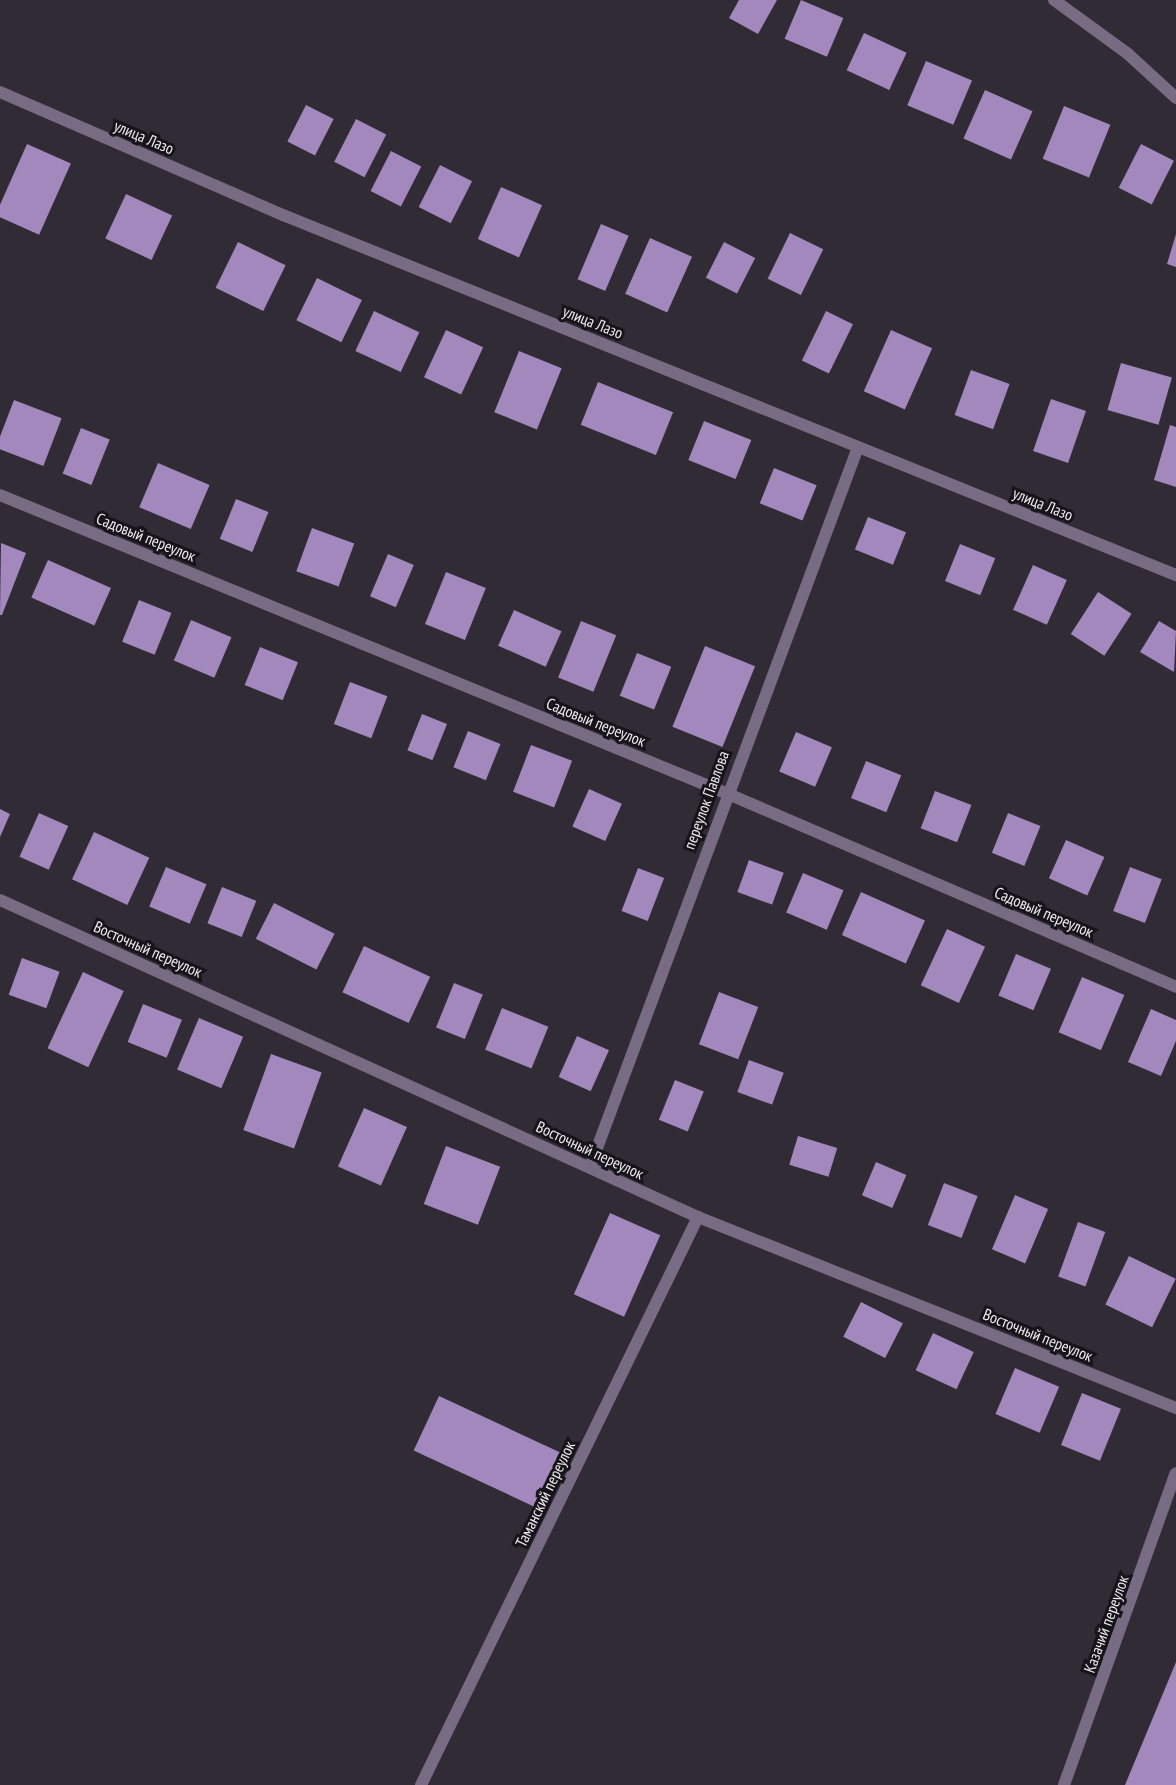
<!DOCTYPE html>
<html>
<head>
<meta charset="utf-8">
<style>
  body { margin:0 }
  #map { position:relative; width:1176px; height:1785px; overflow:hidden; background:#302b35; font-family:"PT Sans Narrow",sans-serif }
  div>[style] { position:absolute }
  .building>* { inset:0; background:#a288bd; transform-origin:0 0 }
  .street>* { height:12px; margin:-6px; padding:0 6px; transform-origin:6px; border-radius:6px; background:#776c83 }
  span { translate:-50% -50%; white-space:nowrap; text-align:center; line-height:1.15; -webkit-text-stroke:6px #171419; paint-order:stroke }
  .street-label { font-size:16px; color:#edeaf1 }
</style>
</head>
<body>
<div id="map">
  <div class="building">
    <i style="clip-path:polygon(739px 0,777px 0,758px 34px,729px 18px)"></i>
    <i style="left:801px;top:0;width:46px;height:42px;rotate:23deg"></i>
    <i style="left:864px;top:33px;width:47px;height:41px;rotate:25deg"></i>
    <i style="left:926px;top:61px;width:50px;height:48px;rotate:23deg"></i>
    <i style="left:985px;top:90px;width:52px;height:53px;rotate:24deg"></i>
    <i style="left:306px;top:105px;width:31px;height:41px;rotate:27deg"></i>
    <i style="left:1064px;top:106px;width:50px;height:57px;rotate:22deg"></i>
    <i style="left:356px;top:119px;width:34px;height:48px;rotate:27deg"></i>
    <i style="left:27px;top:144px;width:48px;height:78px;rotate:24deg"></i>
    <i style="left:1141px;top:144px;width:37px;height:49px;rotate:27deg"></i>
    <i style="left:391px;top:151px;width:34px;height:45px;rotate:27deg"></i>
    <i style="left:440px;top:165px;width:36px;height:47px;rotate:27deg"></i>
    <i style="left:501px;top:187px;width:45px;height:57px;rotate:24deg"></i>
    <i style="left:126px;top:194px;width:51px;height:49px;rotate:25deg"></i>
    <i style="left:601px;top:224px;width:30px;height:60px;rotate:23deg"></i>
    <i style="left:790px;top:233px;width:37px;height:51px;rotate:26deg"></i>
    <i style="clip-path:polygon(1176px 234px,1176px 267px,1167px 264px)"></i>
    <i style="left:650px;top:238px;width:46px;height:61px;rotate:24deg"></i>
    <i style="left:238px;top:242px;width:53px;height:51px;rotate:26deg"></i>
    <i style="left:724px;top:242px;width:35px;height:40px;rotate:27deg"></i>
    <i style="left:317px;top:278px;width:50px;height:47px;rotate:26deg"></i>
    <i style="left:374px;top:311px;width:50px;height:44px;rotate:25deg"></i>
    <i style="left:826px;top:311px;width:30px;height:55px;rotate:26deg"></i>
    <i style="left:446px;top:330px;width:41px;height:52px;rotate:25deg"></i>
    <i style="left:891px;top:330px;width:45px;height:67px;rotate:24deg"></i>
    <i style="left:519px;top:351px;width:46px;height:66px;rotate:22deg"></i>
    <i style="left:1121px;top:363px;width:53px;height:49px;rotate:16deg"></i>
    <i style="left:971px;top:370px;width:41px;height:48px;rotate:20deg"></i>
    <i style="left:598px;top:382px;width:81px;height:46px;rotate:22deg"></i>
    <i style="left:1051px;top:399px;width:37px;height:55px;rotate:19deg"></i>
    <i style="left:14px;top:400px;width:51px;height:51px;rotate:21deg"></i>
    <i style="left:704px;top:421px;width:51px;height:42px;rotate:22deg"></i>
    <i style="clip-path:polygon(1170px 425px,1176px 427px,1176px 487px,1154px 480px)"></i>
    <i style="left:81px;top:428px;width:31px;height:49px;rotate:22deg"></i>
    <i style="left:158px;top:463px;width:56px;height:48px;rotate:23deg"></i>
    <i style="left:774px;top:468px;width:46px;height:38px;rotate:22deg"></i>
    <i style="left:236px;top:499px;width:35px;height:43px;rotate:22deg"></i>
    <i style="left:868px;top:517px;width:41px;height:35px;rotate:22deg"></i>
    <i style="left:312px;top:528px;width:45px;height:46px;rotate:20deg"></i>
    <i style="clip-path:polygon(1px 543px,26px 553px,2px 615px,0 615px)"></i>
    <i style="left:960px;top:544px;width:38px;height:40px;rotate:22deg"></i>
    <i style="left:388px;top:554px;width:28px;height:46px;rotate:23deg"></i>
    <i style="left:48px;top:560px;width:69px;height:41px;rotate:24deg"></i>
    <i style="left:1033px;top:565px;width:37px;height:49px;rotate:24deg"></i>
    <i style="left:446px;top:572px;width:43px;height:56px;rotate:22deg"></i>
    <i style="left:1098px;top:592px;width:40px;height:50px;rotate:33deg"></i>
    <i style="left:139px;top:600px;width:35px;height:45px;rotate:22deg"></i>
    <i style="left:514px;top:610px;width:52px;height:39px;rotate:24deg"></i>
    <i style="left:191px;top:620px;width:44px;height:44px;rotate:23deg"></i>
    <i style="left:581px;top:621px;width:38px;height:61px;rotate:22deg"></i>
    <i style="clip-path:polygon(1159px 621px,1176px 631px,1174px 672px,1140px 652px)"></i>
    <i style="left:705px;top:646px;width:54px;height:87px;rotate:22deg"></i>
    <i style="left:260px;top:647px;width:41px;height:41px;rotate:22deg"></i>
    <i style="left:637px;top:653px;width:37px;height:46px;rotate:22deg"></i>
    <i style="left:350px;top:682px;width:40px;height:45px;rotate:21deg"></i>
    <i style="left:422px;top:714px;width:27px;height:39px;rotate:22deg"></i>
    <i style="left:468px;top:731px;width:35px;height:39px;rotate:22deg"></i>
    <i style="left:796px;top:732px;width:39px;height:43px;rotate:23deg"></i>
    <i style="left:531px;top:745px;width:44px;height:50px;rotate:21deg"></i>
    <i style="left:866px;top:761px;width:38px;height:40px;rotate:22deg"></i>
    <i style="left:589px;top:789px;width:36px;height:41px;rotate:24deg"></i>
    <i style="left:935px;top:791px;width:39px;height:40px;rotate:21deg"></i>
    <i style="clip-path:polygon(0 809px,10px 814px,0 837px)"></i>
    <i style="left:39px;top:813px;width:32px;height:48px;rotate:24deg"></i>
    <i style="left:1008px;top:813px;width:35px;height:43px;rotate:22deg"></i>
    <i style="left:94px;top:832px;width:61px;height:52px;rotate:25deg"></i>
    <i style="left:1066px;top:840px;width:42px;height:42px;rotate:24deg"></i>
    <i style="left:749px;top:860px;width:37px;height:34px;rotate:20deg"></i>
    <i style="left:166px;top:867px;width:44px;height:43px;rotate:23deg"></i>
    <i style="left:1130px;top:867px;width:34px;height:47px;rotate:21deg"></i>
    <i style="left:638px;top:868px;width:28px;height:46px;rotate:21deg"></i>
    <i style="left:803px;top:873px;width:44px;height:43px;rotate:23deg"></i>
    <i style="left:222px;top:887px;width:37px;height:39px;rotate:22deg"></i>
    <i style="left:861px;top:892px;width:70px;height:47px;rotate:24deg"></i>
    <i style="left:274px;top:903px;width:68px;height:40px;rotate:27deg"></i>
    <i style="left:947px;top:929px;width:42px;height:62px;rotate:25deg"></i>
    <i style="left:364px;top:946px;width:73px;height:51px;rotate:25deg"></i>
    <i style="left:1016px;top:954px;width:38px;height:45px;rotate:23deg"></i>
    <i style="left:22px;top:958px;width:40px;height:39px;rotate:20deg"></i>
    <i style="left:83px;top:972px;width:45px;height:84px;rotate:25deg"></i>
    <i style="left:1082px;top:977px;width:46px;height:60px;rotate:23deg"></i>
    <i style="left:454px;top:983px;width:31px;height:48px;rotate:22deg"></i>
    <i style="left:719px;top:992px;width:42px;height:56px;rotate:21deg"></i>
    <i style="left:143px;top:1004px;width:42px;height:41px;rotate:22deg"></i>
    <i style="left:502px;top:1008px;width:50px;height:45px;rotate:22deg"></i>
    <i style="clip-path:polygon(1151px 1009px,1176px 1020px,1176px 1041px,1161px 1076px,1128px 1062px)"></i>
    <i style="left:199px;top:1018px;width:48px;height:56px;rotate:23deg"></i>
    <i style="left:577px;top:1036px;width:35px;height:45px;rotate:24deg"></i>
    <i style="left:271px;top:1054px;width:54px;height:81px;rotate:20deg"></i>
    <i style="left:749px;top:1060px;width:37px;height:34px;rotate:20deg"></i>
    <i style="left:675px;top:1080px;width:31px;height:43px;rotate:22deg"></i>
    <i style="left:364px;top:1108px;width:47px;height:64px;rotate:24deg"></i>
    <i style="left:798px;top:1136px;width:41px;height:30px;rotate:17deg"></i>
    <i style="left:446px;top:1146px;width:58px;height:62px;rotate:21deg"></i>
    <i style="left:876px;top:1162px;width:33px;height:36px;rotate:23deg"></i>
    <i style="left:944px;top:1183px;width:36px;height:45px;rotate:21deg"></i>
    <i style="left:1015px;top:1195px;width:36px;height:59px;rotate:23deg"></i>
    <i style="left:610px;top:1213px;width:55px;height:89px;rotate:24deg"></i>
    <i style="left:1078px;top:1222px;width:29px;height:58px;rotate:20deg"></i>
    <i style="left:1129px;top:1256px;width:52px;height:54px;rotate:26deg"></i>
    <i style="left:861px;top:1302px;width:47px;height:39px;rotate:27deg"></i>
    <i style="left:933px;top:1333px;width:45px;height:41px;rotate:25deg"></i>
    <i style="left:1015px;top:1368px;width:48px;height:50px;rotate:23deg"></i>
    <i style="left:1082px;top:1393px;width:42px;height:56px;rotate:22deg"></i>
    <i style="left:439px;top:1396px;width:138px;height:60px;rotate:25deg"></i>
    <i style="clip-path:polygon(1176px 1662px,1176px 1785px,1125px 1785px)"></i>
  </div>
  <div class="street">
    <i style="left:1054px;top:0;width:92px;rotate:36.1deg"></i>
    <i style="left:1128px;top:54px;width:65px;rotate:42.5deg"></i>
    <i style="left:0;top:92px;width:309px;rotate:23.5deg"></i>
    <i style="left:283px;top:215px;width:963px;rotate:21.96deg"></i>
    <i style="left:0;top:495px;width:785px;rotate:22.32deg"></i>
    <i style="left:726px;top:793px;width:490px;rotate:23.3deg"></i>
    <i style="left:0;top:900px;width:767px;rotate:24.43deg"></i>
    <i style="left:698px;top:1217px;width:515px;rotate:21.78deg"></i>
    <i style="left:590px;top:1167px;width:768px;rotate:-69.58deg"></i>
    <i style="left:421px;top:1785px;width:632px;rotate:-64deg"></i>
    <i style="left:1064px;top:1785px;width:331px;rotate:-70.3deg"></i>
  </div>
  <div class="street-label">
    <span style="left:144px;top:137px;rotate:23deg">улица Лазо</span>
    <span style="left:593px;top:322px;rotate:22deg">улица Лазо</span>
    <span style="left:1043px;top:504px;rotate:22deg">улица Лазо</span>
    <span style="left:146px;top:537px;rotate:22deg">Садовый переулок</span>
    <span style="left:596px;top:722px;rotate:22deg">Садовый переулок</span>
    <span style="left:706px;top:800px;rotate:-70deg">переулок Павлова</span>
    <span style="left:1044px;top:912px;rotate:23deg">Садовый переулок</span>
    <span style="left:148px;top:949px;rotate:24deg">Восточный переулок</span>
    <span style="left:590px;top:1150px;rotate:25deg">Восточный переулок</span>
    <span style="left:1038px;top:1335px;rotate:22deg">Восточный переулок</span>
    <span style="left:545px;top:1494px;rotate:-64deg">Таманский переулок</span>
    <span style="left:1106px;top:1624px;rotate:-70deg">Казачий переулок</span>
  </div>
</div>
</body>
</html>
